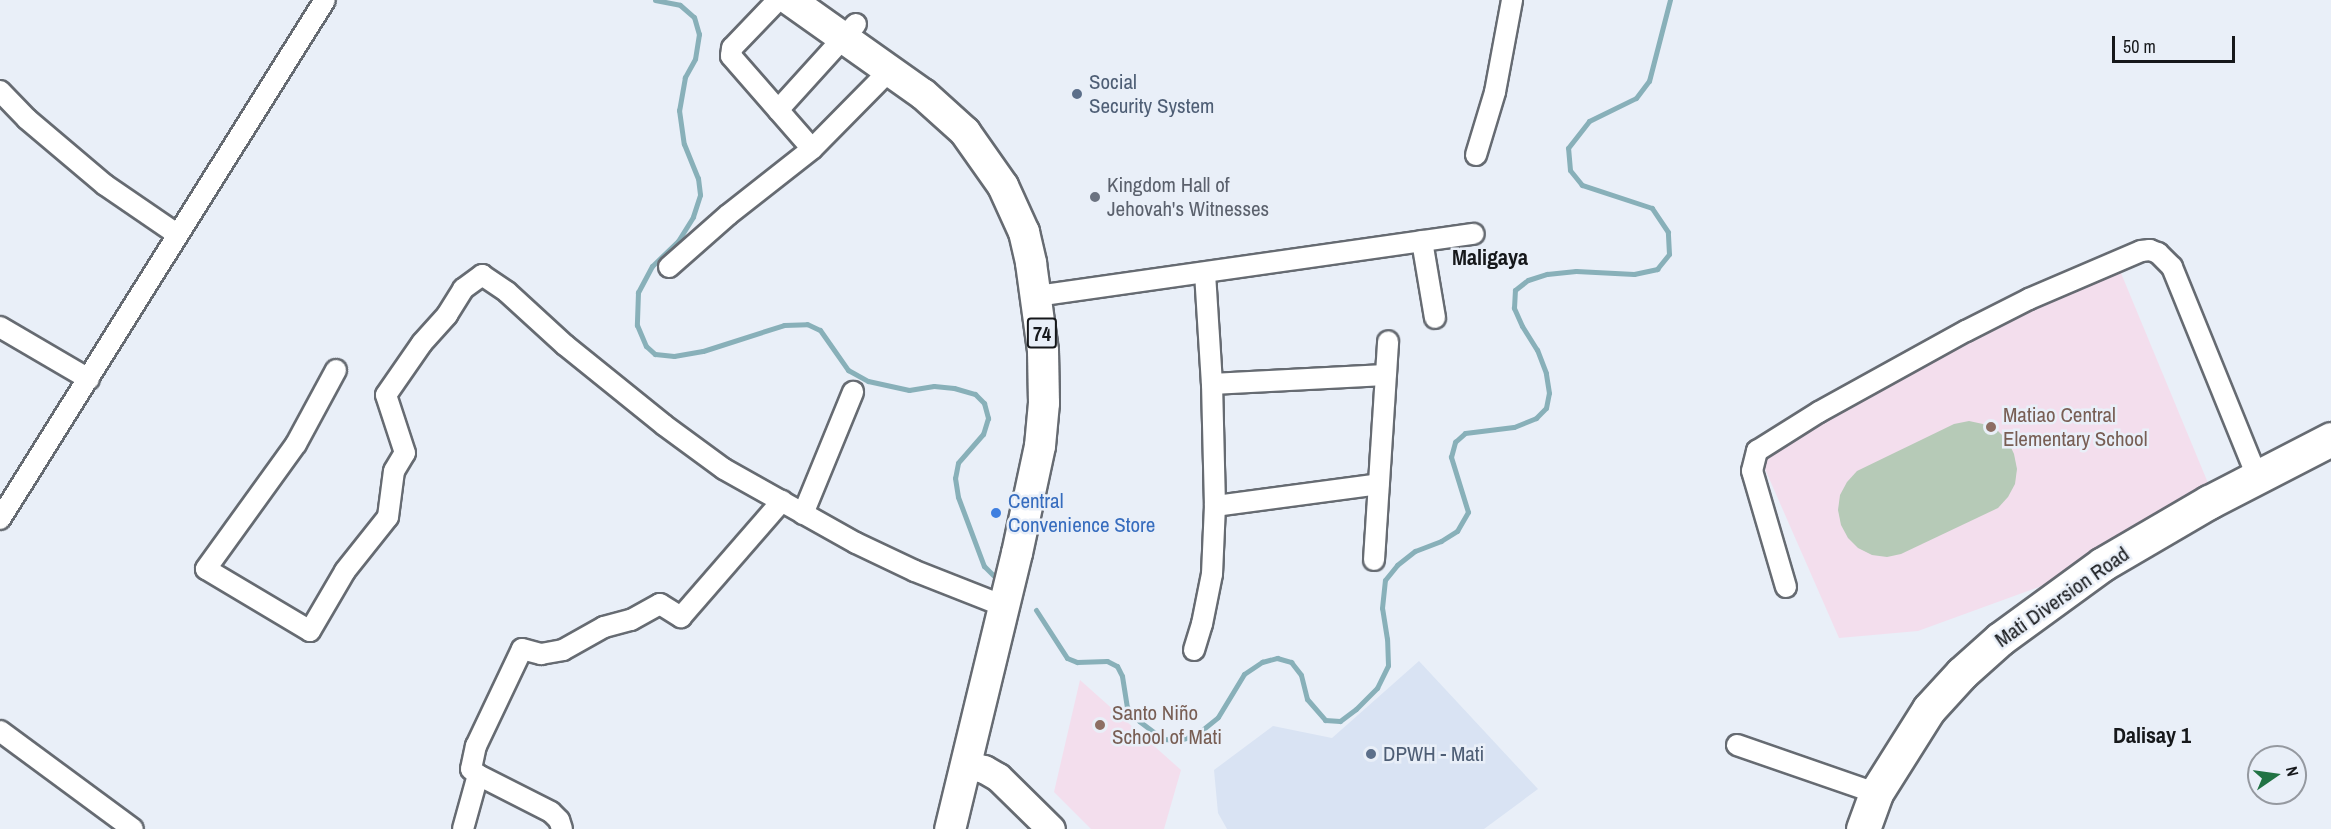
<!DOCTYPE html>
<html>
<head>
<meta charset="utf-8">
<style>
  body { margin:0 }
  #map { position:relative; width:2331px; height:829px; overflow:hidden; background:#e9eff8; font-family:"Archivo Narrow",sans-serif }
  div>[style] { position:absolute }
  .built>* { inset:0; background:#d9e3f3 }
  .education>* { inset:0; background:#f3deed }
  .green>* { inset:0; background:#b6cab7 }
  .stream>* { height:5px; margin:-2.5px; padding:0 2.5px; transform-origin:2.5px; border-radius:2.5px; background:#88b0b9 }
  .roads { filter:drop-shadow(2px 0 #666b72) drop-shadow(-2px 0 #666b72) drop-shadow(0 2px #666b72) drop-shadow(0 -2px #666b72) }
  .street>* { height:20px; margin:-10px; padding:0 10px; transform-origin:10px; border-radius:10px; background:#fff }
  .secondary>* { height:27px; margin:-13.5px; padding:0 13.5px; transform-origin:13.5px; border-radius:13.5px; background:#fff }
  .primary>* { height:30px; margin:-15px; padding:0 15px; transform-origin:15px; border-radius:15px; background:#fff }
  .highway>* { height:33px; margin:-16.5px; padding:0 16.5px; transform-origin:16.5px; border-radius:16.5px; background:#fff }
  .dots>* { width:16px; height:16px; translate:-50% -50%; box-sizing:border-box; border:3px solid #e9eff8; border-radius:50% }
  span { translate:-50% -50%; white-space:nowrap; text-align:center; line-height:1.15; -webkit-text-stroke:5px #e9eff8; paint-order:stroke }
  .shield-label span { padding:2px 4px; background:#e9eff8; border:2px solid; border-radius:4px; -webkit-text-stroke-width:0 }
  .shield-label { font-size:20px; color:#16181b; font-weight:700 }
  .service-label { font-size:21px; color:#4e5e75 }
  .left { translate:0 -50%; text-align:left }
  .worship-label { font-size:21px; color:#5b616d }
  .education-label { font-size:21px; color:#785e54 }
  .shop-label { font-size:21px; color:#366cbe }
  .street-label { font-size:21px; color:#16181b }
  .neighbourhood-label { font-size:22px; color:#16181b; font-weight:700 }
  .north { position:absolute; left:2247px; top:745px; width:60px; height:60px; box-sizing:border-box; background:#e9eff8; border:2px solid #9599a0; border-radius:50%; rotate:77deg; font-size:16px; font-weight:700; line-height:24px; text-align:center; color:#16181b }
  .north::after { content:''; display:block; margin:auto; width:21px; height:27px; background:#217344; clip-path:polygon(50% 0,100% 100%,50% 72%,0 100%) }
  .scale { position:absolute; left:2112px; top:36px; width:123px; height:27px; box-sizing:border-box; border:3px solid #16181b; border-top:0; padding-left:8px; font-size:18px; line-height:21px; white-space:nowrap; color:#16181b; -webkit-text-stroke:4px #e9eff8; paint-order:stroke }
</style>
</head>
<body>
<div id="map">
  <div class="built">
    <i style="clip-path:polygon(1419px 661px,1538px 789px,1484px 829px,1227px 829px,1218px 813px,1214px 770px,1273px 726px,1332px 738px)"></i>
  </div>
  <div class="education">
    <i style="clip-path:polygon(2116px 261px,2208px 483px,2050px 583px,1918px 631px,1839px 638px,1758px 453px)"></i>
    <i style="clip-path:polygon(1080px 680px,1181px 770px,1164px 829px,1091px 829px,1054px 792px)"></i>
  </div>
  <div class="green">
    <i style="clip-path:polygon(1969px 421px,1983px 424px,1997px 430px,2008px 441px,2014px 454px,2017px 469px,2015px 484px,2008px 497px,1998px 508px,1901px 554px,1887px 557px,1872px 555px,1858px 548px,1848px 538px,1841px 525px,1838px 510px,1840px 495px,1847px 482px,1857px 471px,1954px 424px)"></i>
  </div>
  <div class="stream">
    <i style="left:655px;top:0;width:25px;rotate:11deg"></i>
    <i style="left:680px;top:5px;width:18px;rotate:41deg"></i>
    <i style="left:694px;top:17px;width:18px;rotate:74deg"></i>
    <i style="left:699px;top:34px;width:25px;rotate:99deg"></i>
    <i style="left:695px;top:59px;width:21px;rotate:119deg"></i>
    <i style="left:685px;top:77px;width:34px;rotate:100deg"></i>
    <i style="left:679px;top:110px;width:34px;rotate:82deg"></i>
    <i style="left:684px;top:144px;width:37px;rotate:68deg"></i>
    <i style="left:698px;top:178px;width:17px;rotate:83deg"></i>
    <i style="left:700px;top:195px;width:23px;rotate:108deg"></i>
    <i style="left:693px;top:217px;width:28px;rotate:122deg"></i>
    <i style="left:678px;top:241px;width:36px;rotate:136deg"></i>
    <i style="left:652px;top:266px;width:30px;rotate:118deg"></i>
    <i style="left:638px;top:292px;width:33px;rotate:92deg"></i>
    <i style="left:637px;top:325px;width:23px;rotate:67deg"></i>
    <i style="left:646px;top:346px;width:12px;rotate:42deg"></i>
    <i style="left:655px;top:354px;width:19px;rotate:6deg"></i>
    <i style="left:674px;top:356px;width:29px;rotate:-10deg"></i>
    <i style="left:703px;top:351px;width:85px;rotate:-17.8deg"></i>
    <i style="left:784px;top:325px;width:23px;rotate:-2deg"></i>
    <i style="left:807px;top:324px;width:14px;rotate:25deg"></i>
    <i style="left:820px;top:330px;width:49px;rotate:55deg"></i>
    <i style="left:848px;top:370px;width:23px;rotate:29deg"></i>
    <i style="left:868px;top:381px;width:42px;rotate:12.4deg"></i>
    <i style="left:909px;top:390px;width:25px;rotate:-9deg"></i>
    <i style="left:934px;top:386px;width:20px;rotate:6deg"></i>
    <i style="left:954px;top:388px;width:22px;rotate:16deg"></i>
    <i style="left:975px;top:394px;width:13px;rotate:45deg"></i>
    <i style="left:984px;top:403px;width:16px;rotate:75deg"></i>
    <i style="left:988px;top:418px;width:17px;rotate:107deg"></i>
    <i style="left:983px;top:434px;width:38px;rotate:131deg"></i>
    <i style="left:958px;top:463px;width:15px;rotate:101deg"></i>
    <i style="left:955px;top:478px;width:19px;rotate:81deg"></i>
    <i style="left:958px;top:497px;width:74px;rotate:69.4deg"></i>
    <i style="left:984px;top:566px;width:23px;rotate:45deg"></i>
    <i style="left:1036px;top:610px;width:57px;rotate:57.1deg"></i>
    <i style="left:1067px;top:658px;width:11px;rotate:22deg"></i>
    <i style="left:1077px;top:662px;width:30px;rotate:-2deg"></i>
    <i style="left:1107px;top:661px;width:11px;rotate:27deg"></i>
    <i style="left:1117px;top:666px;width:11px;rotate:63deg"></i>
    <i style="left:1122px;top:676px;width:31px;rotate:81deg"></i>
    <i style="left:1127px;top:707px;width:18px;rotate:49deg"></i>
    <i style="left:1139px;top:721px;width:30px;rotate:37deg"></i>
    <i style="left:1163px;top:739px;width:16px;rotate:4deg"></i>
    <i style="left:1179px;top:740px;width:18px;rotate:-16deg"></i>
    <i style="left:1196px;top:735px;width:28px;rotate:-39deg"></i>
    <i style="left:1218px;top:717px;width:50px;rotate:-58.8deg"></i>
    <i style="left:1244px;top:674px;width:22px;rotate:-34deg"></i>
    <i style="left:1262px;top:662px;width:16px;rotate:-15deg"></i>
    <i style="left:1277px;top:658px;width:15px;rotate:16deg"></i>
    <i style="left:1291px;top:662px;width:16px;rotate:52deg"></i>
    <i style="left:1301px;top:675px;width:25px;rotate:76deg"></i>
    <i style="left:1307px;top:699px;width:28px;rotate:49deg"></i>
    <i style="left:1325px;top:720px;width:15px;rotate:4deg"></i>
    <i style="left:1340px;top:721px;width:20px;rotate:-37deg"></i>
    <i style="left:1356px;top:709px;width:30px;rotate:-45deg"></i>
    <i style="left:1377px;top:688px;width:25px;rotate:-64deg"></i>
    <i style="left:1388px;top:665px;width:26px;rotate:-92deg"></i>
    <i style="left:1387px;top:639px;width:31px;rotate:-99deg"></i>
    <i style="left:1382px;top:608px;width:28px;rotate:-84deg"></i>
    <i style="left:1385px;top:580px;width:19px;rotate:-51deg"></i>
    <i style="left:1397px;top:565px;width:23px;rotate:-38deg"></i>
    <i style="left:1415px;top:551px;width:28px;rotate:-21deg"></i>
    <i style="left:1441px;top:541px;width:19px;rotate:-32deg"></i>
    <i style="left:1457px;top:531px;width:22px;rotate:-60deg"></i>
    <i style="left:1468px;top:512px;width:58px;rotate:-107.2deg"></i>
    <i style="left:1451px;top:457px;width:16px;rotate:-75deg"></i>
    <i style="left:1455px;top:442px;width:13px;rotate:-42deg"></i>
    <i style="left:1465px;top:433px;width:49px;rotate:-7deg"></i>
    <i style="left:1514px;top:427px;width:24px;rotate:-22deg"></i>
    <i style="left:1536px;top:418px;width:14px;rotate:-45deg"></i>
    <i style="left:1546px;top:408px;width:15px;rotate:-79deg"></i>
    <i style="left:1549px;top:393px;width:20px;rotate:-99deg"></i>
    <i style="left:1546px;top:373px;width:25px;rotate:-111deg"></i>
    <i style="left:1537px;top:350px;width:28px;rotate:-122deg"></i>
    <i style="left:1522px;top:326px;width:20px;rotate:-114deg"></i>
    <i style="left:1514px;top:308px;width:18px;rotate:-87deg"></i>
    <i style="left:1515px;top:290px;width:16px;rotate:-38deg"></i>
    <i style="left:1528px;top:280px;width:20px;rotate:-18deg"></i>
    <i style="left:1547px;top:274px;width:29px;rotate:-6deg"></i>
    <i style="left:1576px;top:271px;width:58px;rotate:3deg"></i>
    <i style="left:1634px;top:274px;width:24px;rotate:-12deg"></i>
    <i style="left:1657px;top:269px;width:19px;rotate:-51deg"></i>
    <i style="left:1669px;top:254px;width:22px;rotate:-93deg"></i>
    <i style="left:1668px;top:232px;width:29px;rotate:-124deg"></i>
    <i style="left:1652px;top:208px;width:74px;rotate:-161.8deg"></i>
    <i style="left:1582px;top:185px;width:19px;rotate:-129deg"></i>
    <i style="left:1570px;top:170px;width:22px;rotate:-95deg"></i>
    <i style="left:1568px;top:148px;width:34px;rotate:-52deg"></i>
    <i style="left:1589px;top:121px;width:52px;rotate:-26.1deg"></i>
    <i style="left:1636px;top:98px;width:21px;rotate:-53deg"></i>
    <i style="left:1649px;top:81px;width:84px;rotate:-75.5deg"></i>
  </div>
  <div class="roads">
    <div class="street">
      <i style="left:778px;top:0;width:66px;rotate:133.8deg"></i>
      <i style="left:732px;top:48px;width:8px;rotate:97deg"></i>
      <i style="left:731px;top:56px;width:123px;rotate:48.9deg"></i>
      <i style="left:0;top:91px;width:39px;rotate:46deg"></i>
      <i style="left:27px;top:119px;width:102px;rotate:40.2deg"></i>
      <i style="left:105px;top:185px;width:88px;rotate:34.4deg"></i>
      <i style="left:778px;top:110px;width:116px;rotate:-47.8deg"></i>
      <i style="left:1476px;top:155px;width:66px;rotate:-73.2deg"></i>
      <i style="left:1495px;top:92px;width:94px;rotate:-79.5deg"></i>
      <i style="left:1422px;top:241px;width:78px;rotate:80.4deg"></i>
      <i style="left:669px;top:267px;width:79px;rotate:-41.4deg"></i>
      <i style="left:728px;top:215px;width:107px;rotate:-38.2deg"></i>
      <i style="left:812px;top:149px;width:111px;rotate:-45.4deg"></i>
      <i style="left:1205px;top:273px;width:111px;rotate:86.4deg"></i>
      <i style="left:1212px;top:384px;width:173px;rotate:-3deg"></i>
      <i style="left:1037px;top:296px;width:441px;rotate:-8.1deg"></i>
      <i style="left:0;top:327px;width:103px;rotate:30.3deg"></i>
      <i style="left:336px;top:370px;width:84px;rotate:118.4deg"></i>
      <i style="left:296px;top:444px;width:154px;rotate:125.8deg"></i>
      <i style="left:206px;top:569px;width:121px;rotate:30.8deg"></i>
      <i style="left:310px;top:631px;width:69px;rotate:-59.7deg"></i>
      <i style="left:345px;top:571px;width:69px;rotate:-51.5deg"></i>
      <i style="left:388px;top:517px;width:46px;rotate:-82.6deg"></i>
      <i style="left:394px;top:471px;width:21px;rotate:-59deg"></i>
      <i style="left:405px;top:453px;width:61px;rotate:-108.1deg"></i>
      <i style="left:386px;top:395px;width:63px;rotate:-55.3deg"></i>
      <i style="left:422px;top:343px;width:38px;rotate:-48deg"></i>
      <i style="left:447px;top:315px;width:31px;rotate:-58deg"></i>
      <i style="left:463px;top:289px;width:24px;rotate:-36deg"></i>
      <i style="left:482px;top:275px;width:30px;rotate:34deg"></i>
      <i style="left:507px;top:292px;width:79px;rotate:42.4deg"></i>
      <i style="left:565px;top:345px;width:127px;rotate:38.9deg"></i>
      <i style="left:664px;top:425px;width:74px;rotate:36.3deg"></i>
      <i style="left:724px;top:469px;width:151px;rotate:29.3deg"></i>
      <i style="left:856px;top:543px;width:65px;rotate:25.4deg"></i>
      <i style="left:915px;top:571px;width:96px;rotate:21.5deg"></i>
      <i style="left:1215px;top:506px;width:165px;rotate:-7.6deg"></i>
      <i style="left:803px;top:514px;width:132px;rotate:-67.7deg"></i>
      <i style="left:0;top:519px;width:612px;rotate:-57.95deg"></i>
      <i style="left:1374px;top:560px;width:219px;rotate:-86.3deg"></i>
      <i style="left:1786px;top:587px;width:121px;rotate:-106.3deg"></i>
      <i style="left:1752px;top:471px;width:21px;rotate:-76deg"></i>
      <i style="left:1757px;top:451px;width:73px;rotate:-32.2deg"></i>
      <i style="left:1819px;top:412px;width:168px;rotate:-28.9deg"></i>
      <i style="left:1966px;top:331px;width:71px;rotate:-26.9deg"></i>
      <i style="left:2029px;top:299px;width:122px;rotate:-23.2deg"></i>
      <i style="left:2141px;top:251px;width:9px;rotate:-6deg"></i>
      <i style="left:2150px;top:250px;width:9px;rotate:21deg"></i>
      <i style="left:2158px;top:253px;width:20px;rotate:45deg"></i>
      <i style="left:2172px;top:267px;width:226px;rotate:67.9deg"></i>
      <i style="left:1194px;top:650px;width:27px;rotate:-73deg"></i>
      <i style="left:1202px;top:624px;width:51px;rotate:-78.7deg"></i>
      <i style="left:1212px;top:574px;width:68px;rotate:-87.5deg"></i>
      <i style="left:1215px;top:506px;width:122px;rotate:-91.4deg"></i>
      <i style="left:0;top:731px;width:165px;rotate:36.4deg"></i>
      <i style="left:1737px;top:745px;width:147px;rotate:19.1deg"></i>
      <i style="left:463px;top:829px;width:56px;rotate:-74.5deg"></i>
      <i style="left:562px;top:829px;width:9px;rotate:-108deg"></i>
      <i style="left:559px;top:820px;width:11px;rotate:-135deg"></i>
      <i style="left:551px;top:812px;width:82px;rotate:-153.1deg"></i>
      <i style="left:478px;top:775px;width:9px;rotate:-139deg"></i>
      <i style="left:471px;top:769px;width:24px;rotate:-78deg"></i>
      <i style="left:476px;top:746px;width:107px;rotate:-64.6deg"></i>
      <i style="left:522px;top:649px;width:20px;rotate:15deg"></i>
      <i style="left:541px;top:654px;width:22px;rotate:-10deg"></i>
      <i style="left:563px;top:650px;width:47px;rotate:-29.3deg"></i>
      <i style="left:604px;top:627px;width:28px;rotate:-15deg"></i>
      <i style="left:631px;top:620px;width:33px;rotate:-29deg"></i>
      <i style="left:660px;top:604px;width:25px;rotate:32deg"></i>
      <i style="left:681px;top:617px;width:154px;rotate:-49deg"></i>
    </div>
    <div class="secondary">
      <i style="left:965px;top:764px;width:20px;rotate:15deg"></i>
      <i style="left:984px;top:769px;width:16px;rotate:30deg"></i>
      <i style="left:998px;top:777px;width:74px;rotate:44.5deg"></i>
    </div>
    <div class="primary">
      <i style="left:790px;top:0;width:163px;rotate:35.3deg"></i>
      <i style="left:923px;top:94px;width:57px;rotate:42.1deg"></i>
      <i style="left:965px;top:132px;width:66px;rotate:54.9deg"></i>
      <i style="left:1003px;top:186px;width:51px;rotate:65.5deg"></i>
      <i style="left:1024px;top:232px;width:32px;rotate:77deg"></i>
      <i style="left:1031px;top:263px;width:89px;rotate:82.2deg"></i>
      <i style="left:1043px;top:351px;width:52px;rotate:88.9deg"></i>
      <i style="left:1044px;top:403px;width:43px;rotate:95.3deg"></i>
      <i style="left:1040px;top:446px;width:109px;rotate:102.1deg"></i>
      <i style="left:1017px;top:553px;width:284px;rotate:103.6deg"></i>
    </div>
    <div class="highway">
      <i style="left:1863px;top:829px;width:38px;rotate:-70deg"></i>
      <i style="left:1876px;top:793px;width:99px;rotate:-57.8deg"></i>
      <i style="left:1929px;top:709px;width:49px;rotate:-47.5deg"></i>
      <i style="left:1962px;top:673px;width:51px;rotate:-41.8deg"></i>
      <i style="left:2000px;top:639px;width:127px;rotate:-36.1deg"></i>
      <i style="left:2103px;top:564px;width:123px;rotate:-30.3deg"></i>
      <i style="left:2209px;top:502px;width:137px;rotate:-27.3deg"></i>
    </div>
  </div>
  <div class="dots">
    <i style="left:1077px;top:94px;background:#5c6f8a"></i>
    <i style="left:1095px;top:197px;background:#6b7280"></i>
    <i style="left:1991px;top:427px;background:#8d6e63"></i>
    <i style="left:996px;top:513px;background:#3f7fe0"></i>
    <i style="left:1100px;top:725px;background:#8d6e63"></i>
    <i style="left:1371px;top:754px;background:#5c6f8a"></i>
  </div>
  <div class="shield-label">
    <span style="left:1042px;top:333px">74</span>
  </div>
  <div class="service-label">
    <span class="left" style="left:1089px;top:94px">Social<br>Security System</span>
    <span class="left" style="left:1383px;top:754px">DPWH - Mati</span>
  </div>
  <div class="worship-label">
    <span class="left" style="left:1107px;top:197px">Kingdom Hall of<br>Jehovah's Witnesses</span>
  </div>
  <div class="education-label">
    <span class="left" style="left:2003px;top:427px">Matiao Central<br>Elementary School</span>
    <span class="left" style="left:1112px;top:725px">Santo Niño<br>School of Mati</span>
  </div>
  <div class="shop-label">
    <span class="left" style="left:1008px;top:513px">Central<br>Convenience Store</span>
  </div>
  <div class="street-label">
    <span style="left:2062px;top:597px;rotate:-35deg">Mati Diversion Road</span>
  </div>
  <div class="neighbourhood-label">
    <span style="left:1490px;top:258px">Maligaya</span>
    <span style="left:2152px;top:736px">Dalisay 1</span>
  </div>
  <div class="north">N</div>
  <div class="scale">50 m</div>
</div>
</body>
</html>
